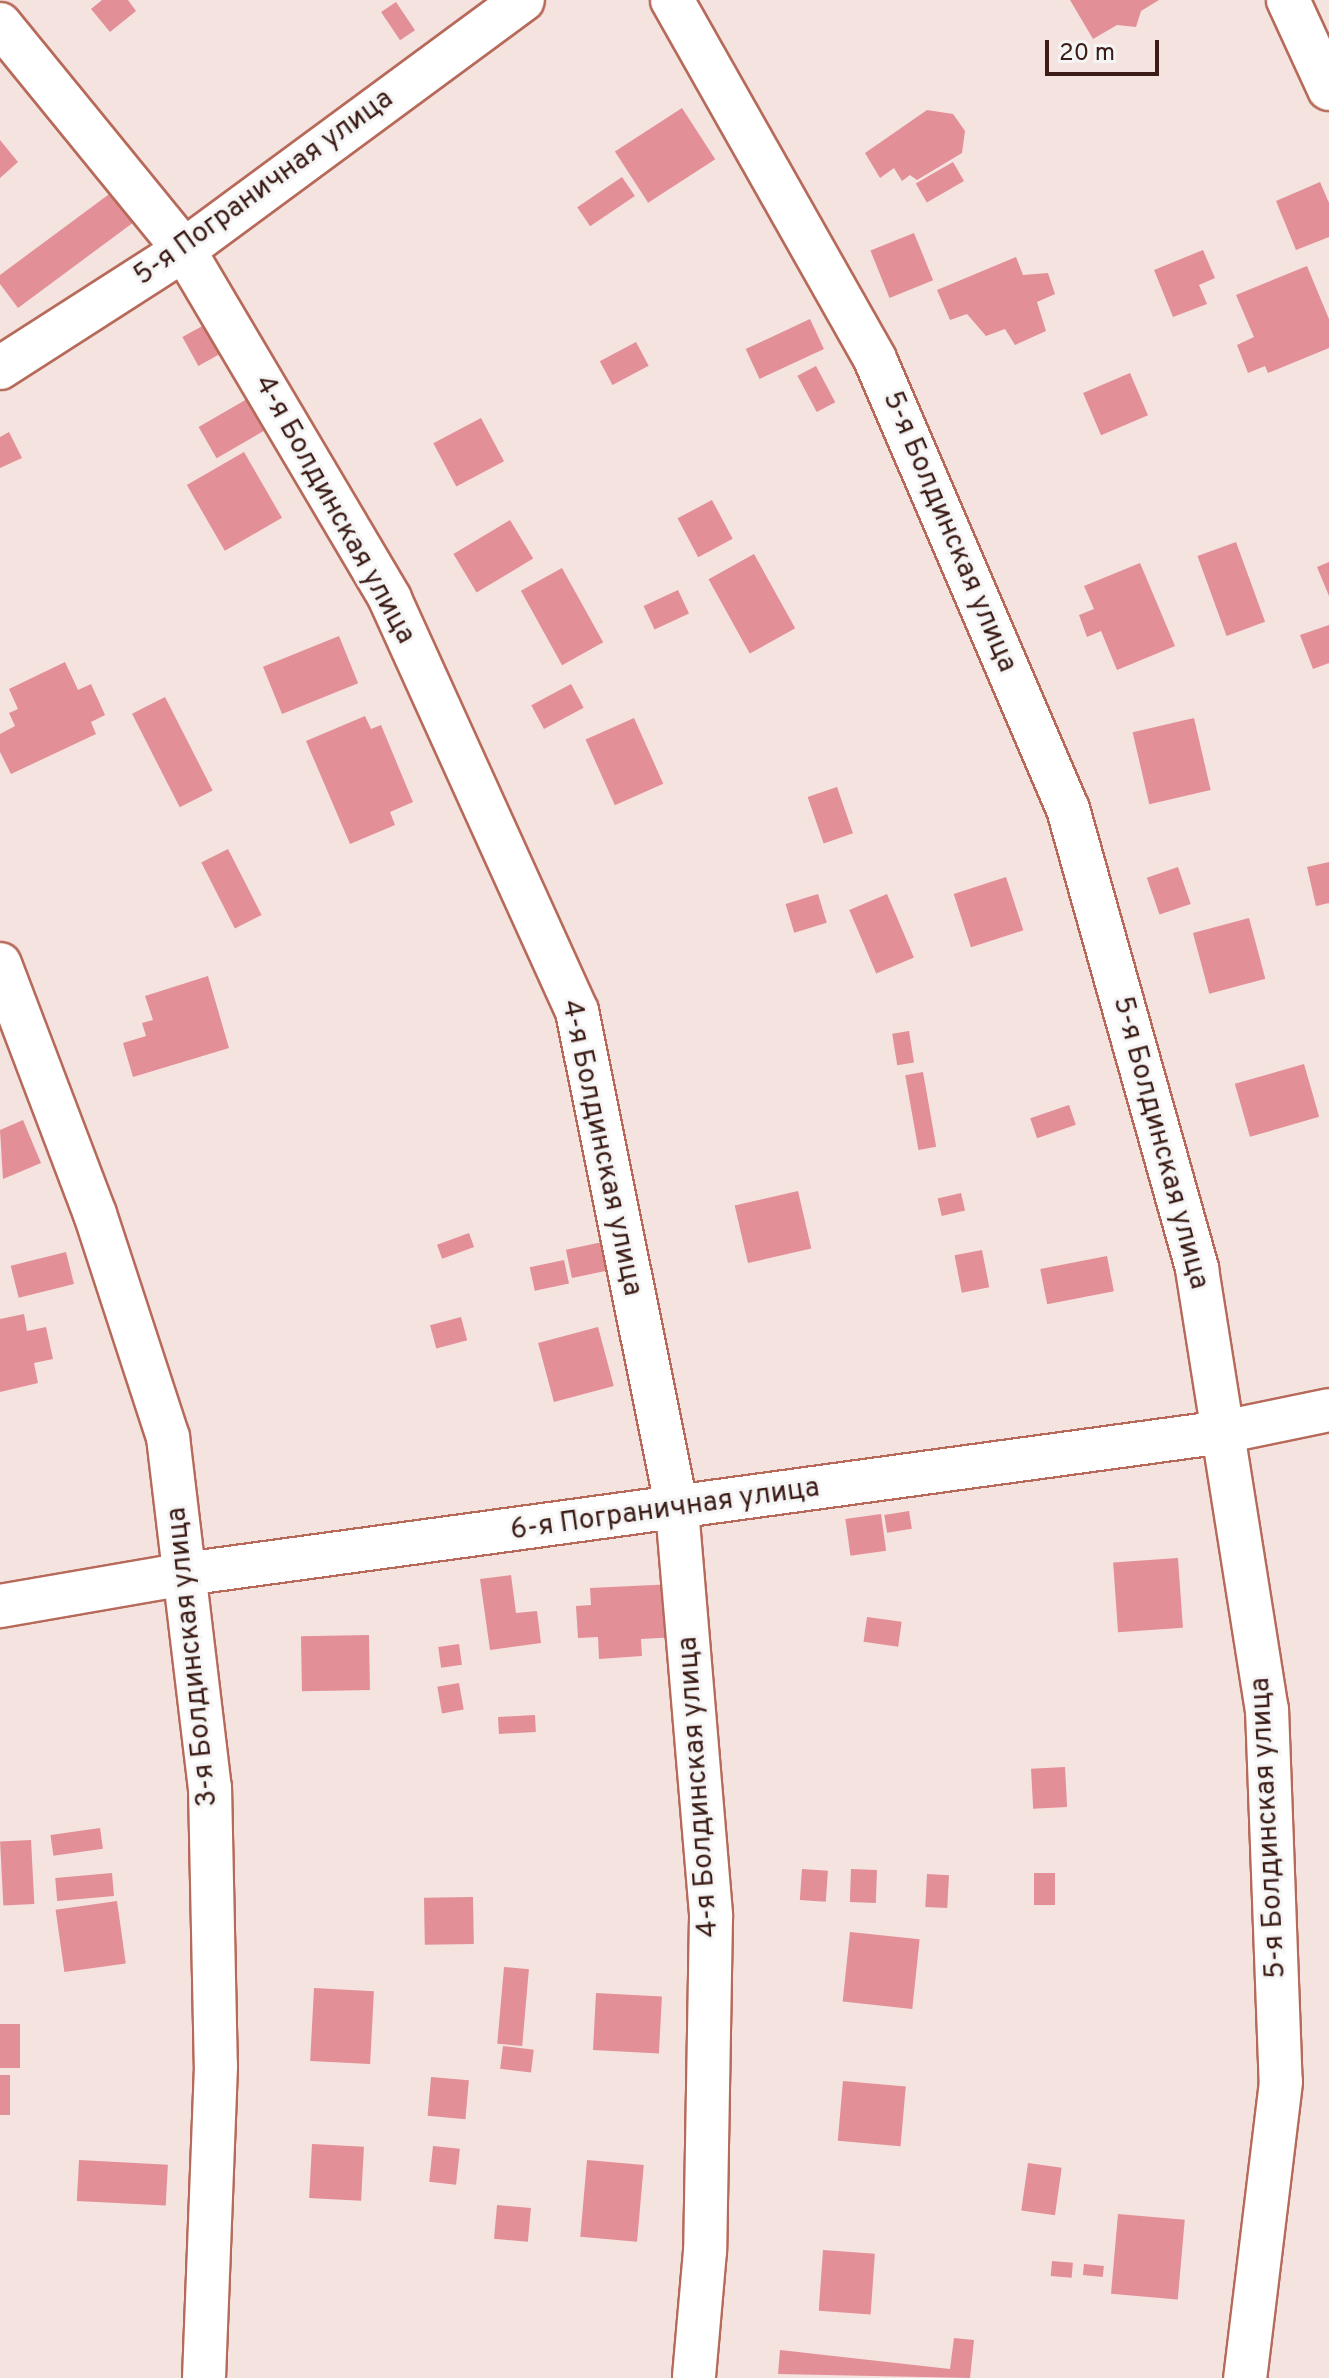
<!DOCTYPE html>
<html>
<head>
<meta charset="utf-8">
<style>
  body { margin:0 }
  #map { position:relative; width:1329px; height:2378px; overflow:hidden; background:#f5e3df; font-family:Overpass,sans-serif }
  div>[style] { position:absolute }
  .building>* { inset:0; background:#e38f98; transform-origin:0 0 }
  .roads { filter:drop-shadow(2px 0 #b76a5a) drop-shadow(-2px 0 #b76a5a) drop-shadow(0 2px #b76a5a) drop-shadow(0 -2px #b76a5a) }
  .street>* { height:42px; margin:-21px; padding:0 21px; transform-origin:21px; border-radius:21px; background:#fff }
  span { translate:-50% -50%; white-space:nowrap; text-align:center; line-height:1.15; -webkit-text-stroke:6px #f5f5f5; paint-order:stroke }
  .street-label { font-size:28px; color:#3c1c16 }
  .scale { position:absolute; left:1045px; top:40px; width:114px; height:36px; box-sizing:border-box; border:4px solid #3c1c16; border-top:0; padding-left:10px; font-size:24px; line-height:28px; white-space:nowrap; color:#3c1c16; -webkit-text-stroke:6px #f5f5f5; paint-order:stroke }
</style>
</head>
<body>
<div id="map">
  <div class="building">
    <i style="clip-path:polygon(102px 0,128px 0,136px 11px,110px 32px,91px 9px)"></i>
    <i style="clip-path:polygon(1070px 0,1159px 0,1141px 11px,1136px 27px,1117px 25px,1093px 39px)"></i>
    <i style="left:396px;top:2px;width:34px;height:18px;rotate:56deg"></i>
    <i style="left:682px;top:108px;width:61px;height:80px;rotate:57deg"></i>
    <i style="clip-path:polygon(927px 110px,953px 114px,965px 131px,962px 153px,917px 180px,910px 175px,902px 181px,894px 168px,880px 178px,865px 153px)"></i>
    <i style="clip-path:polygon(0 140px,18px 162px,0 178px)"></i>
    <i style="left:953px;top:162px;width:22px;height:43px;rotate:60deg"></i>
    <i style="left:622px;top:177px;width:23px;height:54px;rotate:56deg"></i>
    <i style="clip-path:polygon(1320px 182px,1329px 203px,1329px 237px,1296px 250px,1276px 201px)"></i>
    <i style="clip-path:polygon(112px 192px,134px 222px,18px 308px,0 284px,0 275px)"></i>
    <i style="left:914px;top:233px;width:51px;height:47px;rotate:68deg"></i>
    <i style="clip-path:polygon(1203px 250px,1215px 278px,1199px 285px,1207px 304px,1173px 317px,1154px 270px)"></i>
    <i style="clip-path:polygon(1016px 257px,1023px 275px,1048px 273px,1055px 294px,1037px 302px,1046px 331px,1015px 345px,1005px 329px,986px 336px,967px 314px,950px 320px,937px 290px)"></i>
    <i style="clip-path:polygon(1307px 266px,1329px 319px,1329px 348px,1268px 373px,1265px 366px,1248px 373px,1237px 345px,1254px 337px,1236px 295px)"></i>
    <i style="left:810px;top:319px;width:33px;height:71px;rotate:65deg"></i>
    <i style="left:206px;top:324px;width:33px;height:27px;rotate:61deg"></i>
    <i style="left:636px;top:342px;width:27px;height:41px;rotate:62deg"></i>
    <i style="left:816px;top:366px;width:41px;height:21px;rotate:62deg"></i>
    <i style="left:1130px;top:373px;width:46px;height:51px;rotate:67deg"></i>
    <i style="left:254px;top:395px;width:36px;height:64px;rotate:60deg"></i>
    <i style="left:481px;top:418px;width:49px;height:54px;rotate:62deg"></i>
    <i style="clip-path:polygon(9px 432px,22px 458px,0 468px,0 437px)"></i>
    <i style="left:244px;top:452px;width:76px;height:66px;rotate:60deg"></i>
    <i style="left:712px;top:500px;width:44px;height:39px;rotate:62deg"></i>
    <i style="left:510px;top:520px;width:45px;height:66px;rotate:59deg"></i>
    <i style="left:1236px;top:542px;width:85px;height:41px;rotate:70deg"></i>
    <i style="left:754px;top:554px;width:85px;height:52px;rotate:61deg"></i>
    <i style="clip-path:polygon(1329px 562px,1329px 596px,1317px 567px)"></i>
    <i style="clip-path:polygon(1140px 563px,1175px 646px,1117px 670px,1101px 631px,1087px 637px,1079px 615px,1094px 609px,1084px 586px)"></i>
    <i style="left:562px;top:568px;width:85px;height:47px;rotate:61deg"></i>
    <i style="left:678px;top:590px;width:26px;height:38px;rotate:65deg"></i>
    <i style="clip-path:polygon(1329px 625px,1329px 663px,1313px 669px,1300px 635px)"></i>
    <i style="left:339px;top:636px;width:51px;height:82px;rotate:68deg"></i>
    <i style="clip-path:polygon(65px 662px,78px 690px,91px 684px,105px 715px,91px 722px,96px 734px,11px 774px,0 752px,0 734px,15px 726px,9px 713px,18px 709px,9px 689px)"></i>
    <i style="left:571px;top:684px;width:27px;height:45px;rotate:62deg"></i>
    <i style="left:165px;top:697px;width:105px;height:37px;rotate:63deg"></i>
    <i style="clip-path:polygon(365px 716px,371px 729px,381px 725px,413px 802px,390px 812px,395px 825px,350px 844px,306px 741px)"></i>
    <i style="left:634px;top:718px;width:72px;height:53px;rotate:66deg"></i>
    <i style="left:1194px;top:718px;width:74px;height:63px;rotate:77deg"></i>
    <i style="left:837px;top:787px;width:49px;height:31px;rotate:71deg"></i>
    <i style="left:228px;top:849px;width:74px;height:30px;rotate:63deg"></i>
    <i style="clip-path:polygon(1329px 862px,1329px 903px,1316px 906px,1307px 867px)"></i>
    <i style="left:1178px;top:867px;width:39px;height:33px;rotate:71deg"></i>
    <i style="left:1006px;top:877px;width:56px;height:55px;rotate:72deg"></i>
    <i style="left:818px;top:894px;width:30px;height:34px;rotate:73deg"></i>
    <i style="left:887px;top:894px;width:69px;height:41px;rotate:67deg"></i>
    <i style="left:1249px;top:918px;width:63px;height:58px;rotate:75deg"></i>
    <i style="clip-path:polygon(208px 976px,229px 1048px,133px 1077px,123px 1043px,146px 1036px,142px 1023px,153px 1020px,145px 996px)"></i>
    <i style="left:909px;top:1031px;width:32px;height:17px;rotate:81deg"></i>
    <i style="left:1304px;top:1064px;width:55px;height:72px;rotate:74deg"></i>
    <i style="left:923px;top:1072px;width:76px;height:18px;rotate:80deg"></i>
    <i style="left:1069px;top:1105px;width:21px;height:41px;rotate:71deg"></i>
    <i style="clip-path:polygon(23px 1120px,41px 1163px,3px 1179px,0 1130px)"></i>
    <i style="left:798px;top:1191px;width:59px;height:65px;rotate:77deg"></i>
    <i style="left:961px;top:1193px;width:18px;height:24px;rotate:77deg"></i>
    <i style="left:469px;top:1233px;width:15px;height:34px;rotate:70deg"></i>
    <i style="left:607px;top:1241px;width:29px;height:42px;rotate:78deg"></i>
    <i style="left:982px;top:1250px;width:38px;height:28px;rotate:79deg"></i>
    <i style="left:66px;top:1252px;width:33px;height:57px;rotate:76deg"></i>
    <i style="left:1107px;top:1256px;width:36px;height:68px;rotate:79deg"></i>
    <i style="left:564px;top:1260px;width:24px;height:35px;rotate:78deg"></i>
    <i style="clip-path:polygon(24px 1314px,27px 1331px,46px 1327px,53px 1359px,34px 1363px,38px 1383px,0 1392px,0 1319px)"></i>
    <i style="left:461px;top:1317px;width:24px;height:32px;rotate:75deg"></i>
    <i style="left:598px;top:1327px;width:61px;height:62px;rotate:75deg"></i>
    <i style="left:909px;top:1511px;width:18px;height:25px;rotate:81deg"></i>
    <i style="left:881px;top:1514px;width:37px;height:36px;rotate:82deg"></i>
    <i style="left:1178px;top:1558px;width:70px;height:65px;rotate:86deg"></i>
    <i style="clip-path:polygon(511px 1575px,516px 1613px,537px 1611px,541px 1643px,490px 1650px,480px 1579px)"></i>
    <i style="clip-path:polygon(675px 1584px,678px 1637px,641px 1639px,642px 1656px,599px 1659px,598px 1637px,578px 1638px,576px 1606px,591px 1605px,590px 1588px)"></i>
    <i style="left:867px;top:1617px;width:35px;height:25px;rotate:8deg"></i>
    <i style="left:369px;top:1635px;width:55px;height:68px;rotate:89deg"></i>
    <i style="left:459px;top:1644px;width:21px;height:21px;rotate:82deg"></i>
    <i style="left:459px;top:1683px;width:27px;height:22px;rotate:80deg"></i>
    <i style="left:535px;top:1715px;width:17px;height:37px;rotate:87deg"></i>
    <i style="left:1065px;top:1767px;width:40px;height:34px;rotate:87deg"></i>
    <i style="left:100px;top:1828px;width:21px;height:50px;rotate:82deg"></i>
    <i style="left:31px;top:1840px;width:64px;height:31px;rotate:87deg"></i>
    <i style="left:802px;top:1869px;width:26px;height:31px;rotate:4deg"></i>
    <i style="left:851px;top:1869px;width:26px;height:33px;rotate:2deg"></i>
    <i style="left:112px;top:1873px;width:23px;height:57px;rotate:85deg"></i>
    <i style="left:1034px;top:1873px;width:21px;height:32px"></i>
    <i style="left:927px;top:1874px;width:22px;height:33px;rotate:3deg"></i>
    <i style="left:473px;top:1897px;width:47px;height:49px;rotate:89deg"></i>
    <i style="left:117px;top:1901px;width:63px;height:62px;rotate:82deg"></i>
    <i style="left:850px;top:1932px;width:70px;height:70px;rotate:6deg"></i>
    <i style="left:504px;top:1967px;width:25px;height:77px;rotate:5deg"></i>
    <i style="left:314px;top:1988px;width:60px;height:73px;rotate:3deg"></i>
    <i style="left:596px;top:1993px;width:66px;height:57px;rotate:3deg"></i>
    <i style="left:0;top:2024px;width:20px;height:44px"></i>
    <i style="left:503px;top:2046px;width:31px;height:23px;rotate:7deg"></i>
    <i style="left:0;top:2075px;width:10px;height:40px"></i>
    <i style="left:431px;top:2077px;width:38px;height:39px;rotate:5deg"></i>
    <i style="left:843px;top:2081px;width:63px;height:60px;rotate:5deg"></i>
    <i style="left:312px;top:2144px;width:52px;height:54px;rotate:3deg"></i>
    <i style="left:433px;top:2146px;width:27px;height:36px;rotate:6deg"></i>
    <i style="left:79px;top:2160px;width:89px;height:41px;rotate:3deg"></i>
    <i style="left:587px;top:2160px;width:57px;height:77px;rotate:5deg"></i>
    <i style="left:1028px;top:2163px;width:34px;height:48px;rotate:8deg"></i>
    <i style="left:497px;top:2205px;width:34px;height:34px;rotate:5deg"></i>
    <i style="left:1118px;top:2214px;width:67px;height:80px;rotate:5deg"></i>
    <i style="left:823px;top:2250px;width:52px;height:61px;rotate:4deg"></i>
    <i style="left:1052px;top:2261px;width:21px;height:15px;rotate:5deg"></i>
    <i style="left:1084px;top:2264px;width:20px;height:11px;rotate:6deg"></i>
    <i style="clip-path:polygon(954px 2338px,974px 2340px,970px 2378px,778px 2374px,780px 2350px,950px 2369px)"></i>
  </div>
  <div class="roads">
    <div class="street">
      <i style="left:672px;top:0;width:412px;rotate:60.5deg"></i>
      <i style="left:875px;top:359px;width:490px;rotate:66.8deg"></i>
      <i style="left:1068px;top:809px;width:478px;rotate:74.3deg"></i>
      <i style="left:1197px;top:1269px;width:446px;rotate:81deg"></i>
      <i style="left:1267px;top:1709px;width:373px;rotate:87.9deg"></i>
      <i style="left:1281px;top:2082px;width:298px;rotate:96.9deg"></i>
      <i style="left:1288px;top:0;width:98px;rotate:65.3deg"></i>
      <i style="left:0;top:24px;width:291px;rotate:50.8deg"></i>
      <i style="left:184px;top:250px;width:405px;rotate:59.4deg"></i>
      <i style="left:390px;top:599px;width:452px;rotate:65.6deg"></i>
      <i style="left:577px;top:1011px;width:508px;rotate:78.65deg"></i>
      <i style="left:677px;top:1509px;width:409px;rotate:85.2deg"></i>
      <i style="left:711px;top:1917px;width:334px;rotate:91deg"></i>
      <i style="left:705px;top:2251px;width:127px;rotate:95deg"></i>
      <i style="left:0;top:368px;width:219px;rotate:-32.7deg"></i>
      <i style="left:184px;top:250px;width:421px;rotate:-36.4deg"></i>
      <i style="left:0;top:964px;width:267px;rotate:69.2deg"></i>
      <i style="left:95px;top:1214px;width:235px;rotate:71.9deg"></i>
      <i style="left:168px;top:1437px;width:353px;rotate:83.2deg"></i>
      <i style="left:210px;top:1787px;width:279px;rotate:88.8deg"></i>
      <i style="left:216px;top:2066px;width:312px;rotate:92.2deg"></i>
      <i style="left:0;top:1606px;width:188px;rotate:-9.8deg"></i>
      <i style="left:185px;top:1574px;width:1048px;rotate:-7.79deg"></i>
      <i style="left:1223px;top:1432px;width:108px;rotate:-11.7deg"></i>
    </div>
  </div>
  <div class="street-label">
    <span style="left:264px;top:188px;rotate:-36deg">5-я Пограничная улица</span>
    <span style="left:334px;top:510px;rotate:61deg">4-я Болдинская улица</span>
    <span style="left:949px;top:532px;rotate:67deg">5-я Болдинская улица</span>
    <span style="left:1160px;top:1143px;rotate:75deg">5-я Болдинская улица</span>
    <span style="left:601px;top:1148px;rotate:78deg">4-я Болдинская улица</span>
    <span style="left:665px;top:1510px;rotate:-8deg">6-я Пограничная улица</span>
    <span style="left:193px;top:1657px;rotate:-96deg">3-я Болдинская улица</span>
    <span style="left:699px;top:1787px;rotate:-94deg">4-я Болдинская улица</span>
    <span style="left:1269px;top:1828px;rotate:-93deg">5-я Болдинская улица</span>
  </div>
  <div class="scale">20 m</div>
</div>
</body>
</html>
